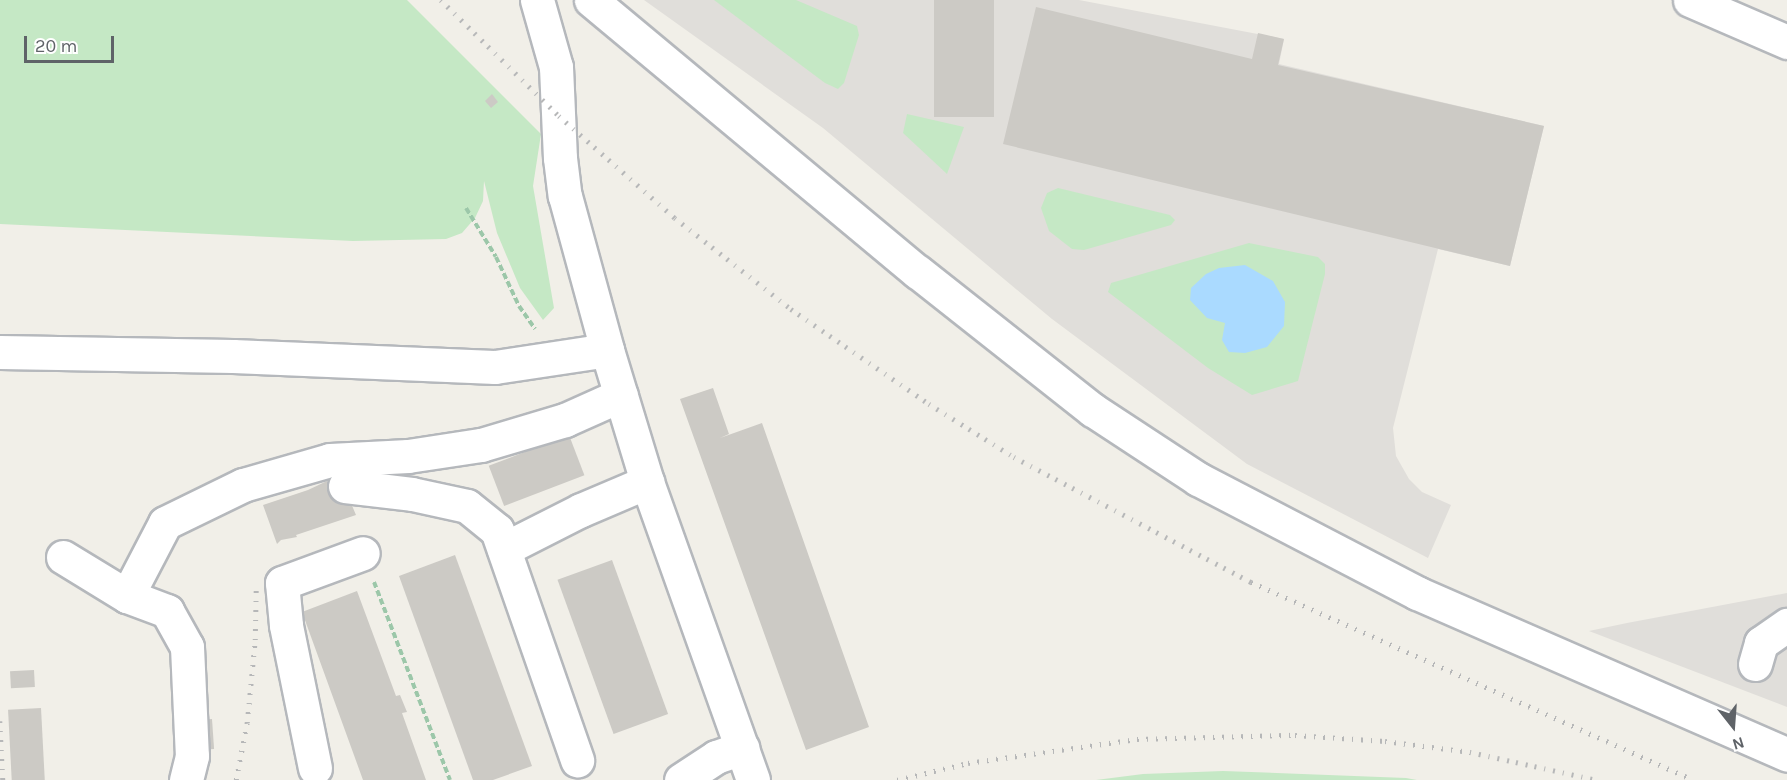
<!DOCTYPE html>
<html>
<head>
<meta charset="utf-8">
<style>
  body { margin:0 }
  #map { position:relative; width:1787px; height:780px; overflow:hidden; background:#f1efe8; font-family:Karla,sans-serif }
  div>[style] { position:absolute }
  .industrial>* { inset:0; background:#e0deda }
  .green>* { inset:0; background:#c5e8c5 }
  .water>* { inset:0; background:#aadaff }
  .building>* { inset:0; background:#cccac5; transform-origin:0 0 }
  .path>* { height:4px; margin-top:-2px; transform-origin:0; background:repeating-linear-gradient(90deg,#9cc7a9 0 6px,transparent 0 9px) }
  .roads { filter:drop-shadow(2px 0 #b5b8bc) drop-shadow(-2px 0 #b5b8bc) drop-shadow(0 2px #b5b8bc) drop-shadow(0 -2px #b5b8bc) }
  .minor>* { height:33px; margin:-16.5px; padding:0 16.5px; transform-origin:16.5px; border-radius:16.5px; background:#fff }
  .rail>* { height:4.5px; margin-top:-2.25px; transform-origin:0; background:repeating-linear-gradient(90deg,#b6b7b8 0 1.5px,transparent 0 9.5px) }
  span { translate:-50% -50%; white-space:nowrap; text-align:center; line-height:1.15; -webkit-text-stroke:5px #fff; paint-order:stroke }
  .north { position:absolute; left:1703px; top:696px; width:60px; height:60px; -webkit-text-stroke:4px #fff; paint-order:stroke; rotate:163deg; font-size:16px; font-weight:700; line-height:24px; text-align:center; color:#5f6368 }
  .north::after { content:''; display:block; margin:auto; width:21px; height:27px; background:#5f6368; clip-path:polygon(50% 0,100% 100%,50% 72%,0 100%) }
  .scale { position:absolute; left:24px; top:36px; width:90px; height:27px; box-sizing:border-box; border:3px solid #5f6368; border-top:0; padding-left:8px; font-size:18px; line-height:21px; white-space:nowrap; color:#5f6368; -webkit-text-stroke:4px #fff; paint-order:stroke }
</style>
</head>
<body>
<div id="map">
  <div class="industrial">
    <i style="clip-path:polygon(644px 0,1079px 0,1284px 39px,1279px 64px,1544px 126px,1510px 266px,1438px 249px,1393px 428px,1396px 456px,1409px 479px,1422px 492px,1451px 505px,1428px 558px,1247px 464px,1052px 319px,823px 128px)"></i>
    <i style="clip-path:polygon(1787px 593px,1787px 707px,1589px 631px,1627px 623px)"></i>
  </div>
  <div class="green">
    <i style="clip-path:polygon(0 0,407px 0,541px 134px,533px 186px,554px 308px,543px 320px,520px 288px,497px 233px,484px 181px,483px 201px,475px 218px,462px 233px,446px 239px,353px 241px,0 224px)"></i>
    <i style="clip-path:polygon(714px 0,796px 0,857px 26px,859px 35px,844px 83px,838px 89px,825px 83px)"></i>
    <i style="clip-path:polygon(907px 114px,964px 127px,947px 174px,903px 133px)"></i>
    <i style="clip-path:polygon(1058px 188px,1170px 215px,1175px 220px,1171px 225px,1084px 250px,1072px 249px,1049px 231px,1041px 208px,1047px 193px)"></i>
    <i style="clip-path:polygon(1249px 243px,1318px 257px,1325px 264px,1325px 274px,1298px 381px,1252px 395px,1208px 368px,1108px 292px,1111px 283px)"></i>
    <i style="clip-path:polygon(1223px 771px,1406px 778px,1417px 780px,1096px 780px,1143px 774px)"></i>
  </div>
  <div class="water">
    <i style="clip-path:polygon(1245px 265px,1273px 281px,1285px 302px,1284px 326px,1267px 347px,1245px 353px,1229px 352px,1222px 340px,1225px 323px,1207px 318px,1190px 300px,1191px 288px,1206px 274px,1219px 268px)"></i>
  </div>
  <div class="building">
    <i style="left:934px;top:0;width:60px;height:117px"></i>
    <i style="clip-path:polygon(1036px 7px,1252px 59px,1258px 33px,1284px 39px,1278px 65px,1544px 126px,1510px 266px,1003px 144px)"></i>
    <i style="clip-path:polygon(492px 94px,498px 102px,491px 108px,485px 101px)"></i>
    <i style="clip-path:polygon(713px 388px,729px 434px,720px 438px,762px 423px,869px 727px,806px 750px,680px 399px)"></i>
    <i style="left:569px;top:435px;width:43px;height:86px;rotate:69deg"></i>
    <i style="clip-path:polygon(338px 480px,342px 482px,356px 515px,296px 535px,297px 537px,281px 540px,277px 544px,263px 505px,308px 490px,327px 481px,328px 483px)"></i>
    <i style="clip-path:polygon(455px 555px,532px 766px,493px 780px,473px 780px,399px 576px)"></i>
    <i style="left:612px;top:560px;width:164px;height:58px;rotate:70deg"></i>
    <i style="clip-path:polygon(357px 591px,396px 696px,400px 695px,407px 712px,402px 713px,426px 780px,363px 780px,302px 612px)"></i>
    <i style="left:34px;top:670px;width:17px;height:24px;rotate:87deg"></i>
    <i style="left:41px;top:708px;width:72px;height:33px;rotate:87deg"></i>
    <i style="left:212px;top:719px;width:30px;height:17px;rotate:86deg"></i>
  </div>
  <div class="path">
    <i style="left:466px;top:208px;width:57px;rotate:58.5deg"></i>
    <i style="left:496px;top:257px;width:54px;rotate:64.9deg"></i>
    <i style="left:519px;top:306px;width:28px;rotate:55deg"></i>
    <i style="left:374px;top:582px;width:212px;rotate:69deg"></i>
  </div>
  <div class="roads">
    <div class="minor">
      <i style="left:537px;top:0;width:70px;rotate:74.2deg"></i>
      <i style="left:556px;top:67px;width:91px;rotate:87.5deg"></i>
      <i style="left:560px;top:158px;width:38px;rotate:83deg"></i>
      <i style="left:565px;top:196px;width:160px;rotate:74.7deg"></i>
      <i style="left:607px;top:350px;width:138px;rotate:73.1deg"></i>
      <i style="left:647px;top:482px;width:316px;rotate:70.4deg"></i>
      <i style="left:591px;top:0;width:425px;rotate:39.8deg"></i>
      <i style="left:918px;top:272px;width:223px;rotate:38.3deg"></i>
      <i style="left:1093px;top:410px;width:126px;rotate:33.3deg"></i>
      <i style="left:1198px;top:479px;width:247px;rotate:27.5deg"></i>
      <i style="left:1417px;top:593px;width:404px;rotate:23.6deg"></i>
      <i style="left:1690px;top:0;width:106px;rotate:23.4deg"></i>
      <i style="left:0;top:352px;width:233px;rotate:1deg"></i>
      <i style="left:233px;top:356px;width:262px;rotate:2.4deg"></i>
      <i style="left:495px;top:367px;width:113px;rotate:-8.6deg"></i>
      <i style="left:345px;top:486px;width:67px;rotate:6.8deg"></i>
      <i style="left:412px;top:494px;width:56px;rotate:12.3deg"></i>
      <i style="left:467px;top:506px;width:38px;rotate:39deg"></i>
      <i style="left:497px;top:530px;width:244px;rotate:70.8deg"></i>
      <i style="left:504px;top:549px;width:86px;rotate:-26.9deg"></i>
      <i style="left:581px;top:510px;width:72px;rotate:-23deg"></i>
      <i style="left:63px;top:557px;width:75px;rotate:31.4deg"></i>
      <i style="left:127px;top:596px;width:43px;rotate:20.6deg"></i>
      <i style="left:167px;top:611px;width:41px;rotate:60.9deg"></i>
      <i style="left:187px;top:647px;width:109px;rotate:87.4deg"></i>
      <i style="left:192px;top:756px;width:25px;rotate:104deg"></i>
      <i style="left:127px;top:596px;width:82px;rotate:-62.5deg"></i>
      <i style="left:165px;top:523px;width:87px;rotate:-26deg"></i>
      <i style="left:243px;top:485px;width:91px;rotate:-16deg"></i>
      <i style="left:330px;top:460px;width:78px;rotate:-2.9deg"></i>
      <i style="left:408px;top:456px;width:74px;rotate:-8.6deg"></i>
      <i style="left:481px;top:445px;width:88px;rotate:-16.6deg"></i>
      <i style="left:565px;top:420px;width:61px;rotate:-24.1deg"></i>
      <i style="left:1755px;top:664px;width:22px;rotate:-74deg"></i>
      <i style="left:1761px;top:643px;width:32px;rotate:-35deg"></i>
      <i style="left:315px;top:768px;width:146px;rotate:-101.5deg"></i>
      <i style="left:286px;top:625px;width:42px;rotate:-95.4deg"></i>
      <i style="left:282px;top:583px;width:86px;rotate:-20.3deg"></i>
      <i style="left:681px;top:780px;width:42px;rotate:-33.3deg"></i>
      <i style="left:716px;top:757px;width:28px;rotate:-19deg"></i>
    </div>
  </div>
  <div class="rail">
    <i style="left:441px;top:0;width:165px;rotate:44.5deg"></i>
    <i style="left:559px;top:116px;width:154px;rotate:41.3deg"></i>
    <i style="left:675px;top:218px;width:147px;rotate:38.1deg"></i>
    <i style="left:791px;top:309px;width:168px;rotate:34.5deg"></i>
    <i style="left:929px;top:404px;width:100px;rotate:31.9deg"></i>
    <i style="left:1014px;top:457px;width:268px;rotate:27.8deg"></i>
    <i style="left:1251px;top:582px;width:484px;rotate:24.1deg"></i>
    <i style="left:0;top:721px;width:59px;rotate:87.1deg"></i>
    <i style="left:236px;top:780px;width:58px;rotate:-79.1deg"></i>
    <i style="left:247px;top:723px;width:83px;rotate:-84.5deg"></i>
    <i style="left:255px;top:640px;width:54px;rotate:-88.9deg"></i>
    <i style="left:897px;top:780px;width:73px;rotate:-13.5deg"></i>
    <i style="left:968px;top:763px;width:171px;rotate:-8.1deg"></i>
    <i style="left:1137px;top:739px;width:158px;rotate:-1.5deg"></i>
    <i style="left:1295px;top:735px;width:90px;rotate:3.8deg"></i>
    <i style="left:1385px;top:741px;width:86px;rotate:7.4deg"></i>
    <i style="left:1470px;top:752px;width:130px;rotate:12.4deg"></i>
  </div>
  <div class="north">N</div>
  <div class="scale">20 m</div>
</div>
</body>
</html>
